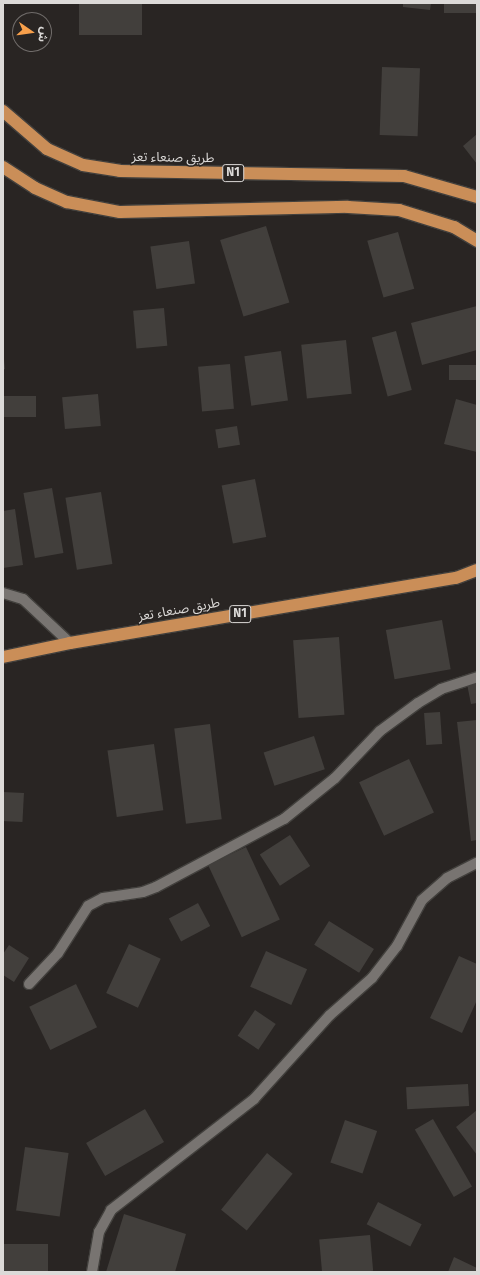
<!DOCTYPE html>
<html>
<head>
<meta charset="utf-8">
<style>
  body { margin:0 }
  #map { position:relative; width:480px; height:1275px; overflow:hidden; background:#292523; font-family:"Fira Sans","Noto Sans Arabic",sans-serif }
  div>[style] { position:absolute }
  .building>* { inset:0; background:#423f3c; transform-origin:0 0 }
  .roads { filter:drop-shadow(1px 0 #42403d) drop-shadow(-1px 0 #42403d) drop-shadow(0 1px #42403d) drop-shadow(0 -1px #42403d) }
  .street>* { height:10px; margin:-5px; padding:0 5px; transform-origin:5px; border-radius:5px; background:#787471 }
  .highway>* { height:12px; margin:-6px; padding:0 6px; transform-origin:6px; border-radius:6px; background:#ca8e58 }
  span { translate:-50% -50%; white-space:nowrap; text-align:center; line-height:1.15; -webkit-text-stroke:3px #292523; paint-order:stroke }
  .shield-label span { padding:1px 3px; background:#292523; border:1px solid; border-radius:3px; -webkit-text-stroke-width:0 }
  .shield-label { font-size:12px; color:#dcdad8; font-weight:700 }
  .street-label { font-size:13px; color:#dcdad8 }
  .frame { position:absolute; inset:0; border:4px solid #dcdad8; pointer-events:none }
  .north { position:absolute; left:12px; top:12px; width:40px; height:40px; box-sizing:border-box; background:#292523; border:1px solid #716d6b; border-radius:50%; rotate:103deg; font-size:11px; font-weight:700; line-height:16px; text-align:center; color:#dcdad8 }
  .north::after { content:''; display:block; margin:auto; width:14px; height:18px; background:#f8a04b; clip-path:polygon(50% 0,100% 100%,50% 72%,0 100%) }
</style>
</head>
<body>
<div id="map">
  <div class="building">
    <i style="left:79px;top:3px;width:63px;height:32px"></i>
    <i style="clip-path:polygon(403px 3px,431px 3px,430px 10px,403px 7px)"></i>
    <i style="left:444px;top:3px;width:33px;height:10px"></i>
    <i style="left:382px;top:67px;width:38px;height:68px;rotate:2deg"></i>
    <i style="clip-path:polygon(477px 134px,477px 164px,463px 146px)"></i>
    <i style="left:266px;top:226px;width:80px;height:48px;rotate:73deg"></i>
    <i style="left:398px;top:232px;width:59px;height:32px;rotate:74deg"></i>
    <i style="left:189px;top:241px;width:43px;height:39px;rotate:82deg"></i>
    <i style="clip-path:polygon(477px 306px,477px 350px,422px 365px,411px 323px)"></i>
    <i style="left:164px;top:308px;width:38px;height:31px;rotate:85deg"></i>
    <i style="left:396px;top:331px;width:61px;height:25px;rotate:75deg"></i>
    <i style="left:346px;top:340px;width:54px;height:45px;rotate:84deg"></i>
    <i style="left:281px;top:351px;width:50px;height:37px;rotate:82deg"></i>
    <i style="clip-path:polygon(3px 359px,4px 359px,5px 369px,3px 370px)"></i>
    <i style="left:230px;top:364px;width:45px;height:32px;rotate:85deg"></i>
    <i style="left:477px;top:365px;width:15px;height:28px;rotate:90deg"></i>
    <i style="left:98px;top:394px;width:32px;height:36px;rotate:85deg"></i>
    <i style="left:36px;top:396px;width:21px;height:33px;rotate:90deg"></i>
    <i style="clip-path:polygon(456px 399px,477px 405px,477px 452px,444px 444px)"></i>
    <i style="left:237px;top:426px;width:19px;height:22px;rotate:81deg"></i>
    <i style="left:255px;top:479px;width:59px;height:34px;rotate:79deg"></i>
    <i style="left:52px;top:488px;width:66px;height:29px;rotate:80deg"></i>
    <i style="left:101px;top:492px;width:73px;height:36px;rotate:81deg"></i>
    <i style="clip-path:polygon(15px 509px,23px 565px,3px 568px,3px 511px)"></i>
    <i style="left:442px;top:620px;width:50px;height:57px;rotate:80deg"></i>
    <i style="left:339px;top:637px;width:78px;height:46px;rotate:86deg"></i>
    <i style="clip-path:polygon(477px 682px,477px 703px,471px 704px,467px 684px)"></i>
    <i style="left:440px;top:712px;width:32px;height:16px;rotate:86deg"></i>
    <i style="clip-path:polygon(477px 720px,477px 840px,471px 841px,457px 722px)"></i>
    <i style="left:210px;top:724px;width:96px;height:36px;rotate:83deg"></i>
    <i style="left:314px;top:736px;width:35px;height:53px;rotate:72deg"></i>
    <i style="left:154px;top:744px;width:67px;height:47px;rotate:82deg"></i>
    <i style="left:409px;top:759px;width:59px;height:55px;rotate:65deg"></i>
    <i style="left:3px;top:792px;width:21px;height:29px;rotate:3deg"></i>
    <i style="left:290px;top:835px;width:37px;height:36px;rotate:57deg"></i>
    <i style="left:246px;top:847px;width:80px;height:42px;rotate:65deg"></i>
    <i style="left:198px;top:903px;width:26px;height:33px;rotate:62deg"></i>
    <i style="left:329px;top:921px;width:53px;height:28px;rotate:32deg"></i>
    <i style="left:129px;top:944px;width:35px;height:54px;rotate:25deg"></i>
    <i style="clip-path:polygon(9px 945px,29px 958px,14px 982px,3px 975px,3px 954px)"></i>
    <i style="left:266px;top:951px;width:45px;height:39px;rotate:24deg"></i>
    <i style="clip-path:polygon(459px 956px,477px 964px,477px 1000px,462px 1033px,430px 1018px)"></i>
    <i style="left:76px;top:984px;width:48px;height:52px;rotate:64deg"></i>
    <i style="left:255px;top:1010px;width:25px;height:31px;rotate:34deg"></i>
    <i style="left:468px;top:1084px;width:22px;height:62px;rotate:87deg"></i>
    <i style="left:145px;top:1109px;width:38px;height:68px;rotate:60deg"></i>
    <i style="clip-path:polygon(477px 1110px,477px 1155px,456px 1127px)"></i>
    <i style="left:433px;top:1119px;width:78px;height:21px;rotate:60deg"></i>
    <i style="left:345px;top:1120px;width:34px;height:45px;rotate:19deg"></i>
    <i style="left:25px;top:1147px;width:44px;height:64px;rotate:8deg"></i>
    <i style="left:267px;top:1153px;width:33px;height:73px;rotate:39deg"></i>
    <i style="left:378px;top:1202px;width:49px;height:25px;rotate:27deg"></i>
    <i style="clip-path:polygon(124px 1214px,186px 1234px,175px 1272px,106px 1272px)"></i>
    <i style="left:370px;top:1235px;width:36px;height:51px;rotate:85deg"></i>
    <i style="left:48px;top:1244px;width:28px;height:45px;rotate:90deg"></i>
    <i style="clip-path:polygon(454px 1257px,477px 1268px,477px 1272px,448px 1272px)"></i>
  </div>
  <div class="roads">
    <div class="street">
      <i style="left:3px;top:593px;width:21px;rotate:17deg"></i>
      <i style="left:23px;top:599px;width:64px;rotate:43.1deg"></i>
      <i style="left:29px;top:984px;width:42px;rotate:-46.9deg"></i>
      <i style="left:58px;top:953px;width:56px;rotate:-57.4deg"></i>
      <i style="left:88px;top:906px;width:17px;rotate:-28deg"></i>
      <i style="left:103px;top:898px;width:40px;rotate:-8.5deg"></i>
      <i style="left:143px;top:892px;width:14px;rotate:-21deg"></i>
      <i style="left:156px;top:887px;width:145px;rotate:-28deg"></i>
      <i style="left:284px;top:819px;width:65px;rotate:-38.8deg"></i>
      <i style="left:335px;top:778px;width:65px;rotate:-46.2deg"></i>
      <i style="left:380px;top:731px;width:47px;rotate:-36.4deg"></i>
      <i style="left:418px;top:703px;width:27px;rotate:-31deg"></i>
      <i style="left:441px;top:689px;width:38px;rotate:-18deg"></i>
      <i style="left:92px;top:1272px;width:41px;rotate:-80.1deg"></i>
      <i style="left:99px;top:1232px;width:25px;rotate:-61deg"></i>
      <i style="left:111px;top:1210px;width:181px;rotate:-37.8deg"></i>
      <i style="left:254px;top:1099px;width:113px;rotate:-47.9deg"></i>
      <i style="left:330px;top:1015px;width:56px;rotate:-41.4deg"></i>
      <i style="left:372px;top:978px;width:41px;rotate:-52deg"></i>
      <i style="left:397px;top:946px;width:52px;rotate:-61.5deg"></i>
      <i style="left:422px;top:900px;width:33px;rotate:-41deg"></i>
      <i style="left:447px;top:878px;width:34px;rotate:-27deg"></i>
    </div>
    <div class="highway">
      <i style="left:3px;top:111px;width:58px;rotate:40.8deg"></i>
      <i style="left:47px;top:149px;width:39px;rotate:24deg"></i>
      <i style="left:83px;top:165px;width:37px;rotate:9deg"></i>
      <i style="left:120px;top:171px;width:284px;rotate:1deg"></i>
      <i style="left:404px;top:176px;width:76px;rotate:16deg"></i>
      <i style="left:3px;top:167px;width:38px;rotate:33deg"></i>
      <i style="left:35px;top:188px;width:35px;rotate:24deg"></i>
      <i style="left:67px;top:202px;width:54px;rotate:10.7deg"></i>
      <i style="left:120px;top:212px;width:228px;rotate:-1.3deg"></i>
      <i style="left:348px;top:207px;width:51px;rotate:3.4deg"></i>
      <i style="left:399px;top:210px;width:58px;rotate:17.2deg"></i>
      <i style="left:454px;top:227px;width:27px;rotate:31deg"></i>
      <i style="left:3px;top:657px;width:68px;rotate:-11.8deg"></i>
      <i style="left:70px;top:643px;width:391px;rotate:-9.6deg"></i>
      <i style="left:456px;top:578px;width:22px;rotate:-21deg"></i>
    </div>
  </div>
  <div class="shield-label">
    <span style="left:233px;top:173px">N1</span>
    <span style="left:240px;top:614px">N1</span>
  </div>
  <div class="street-label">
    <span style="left:173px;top:158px;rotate:1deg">طريق صنعاء تعز</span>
    <span style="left:179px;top:610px;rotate:-10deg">طريق صنعاء تعز</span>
  </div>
  <div class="frame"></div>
  <div class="north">ش</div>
</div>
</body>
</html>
